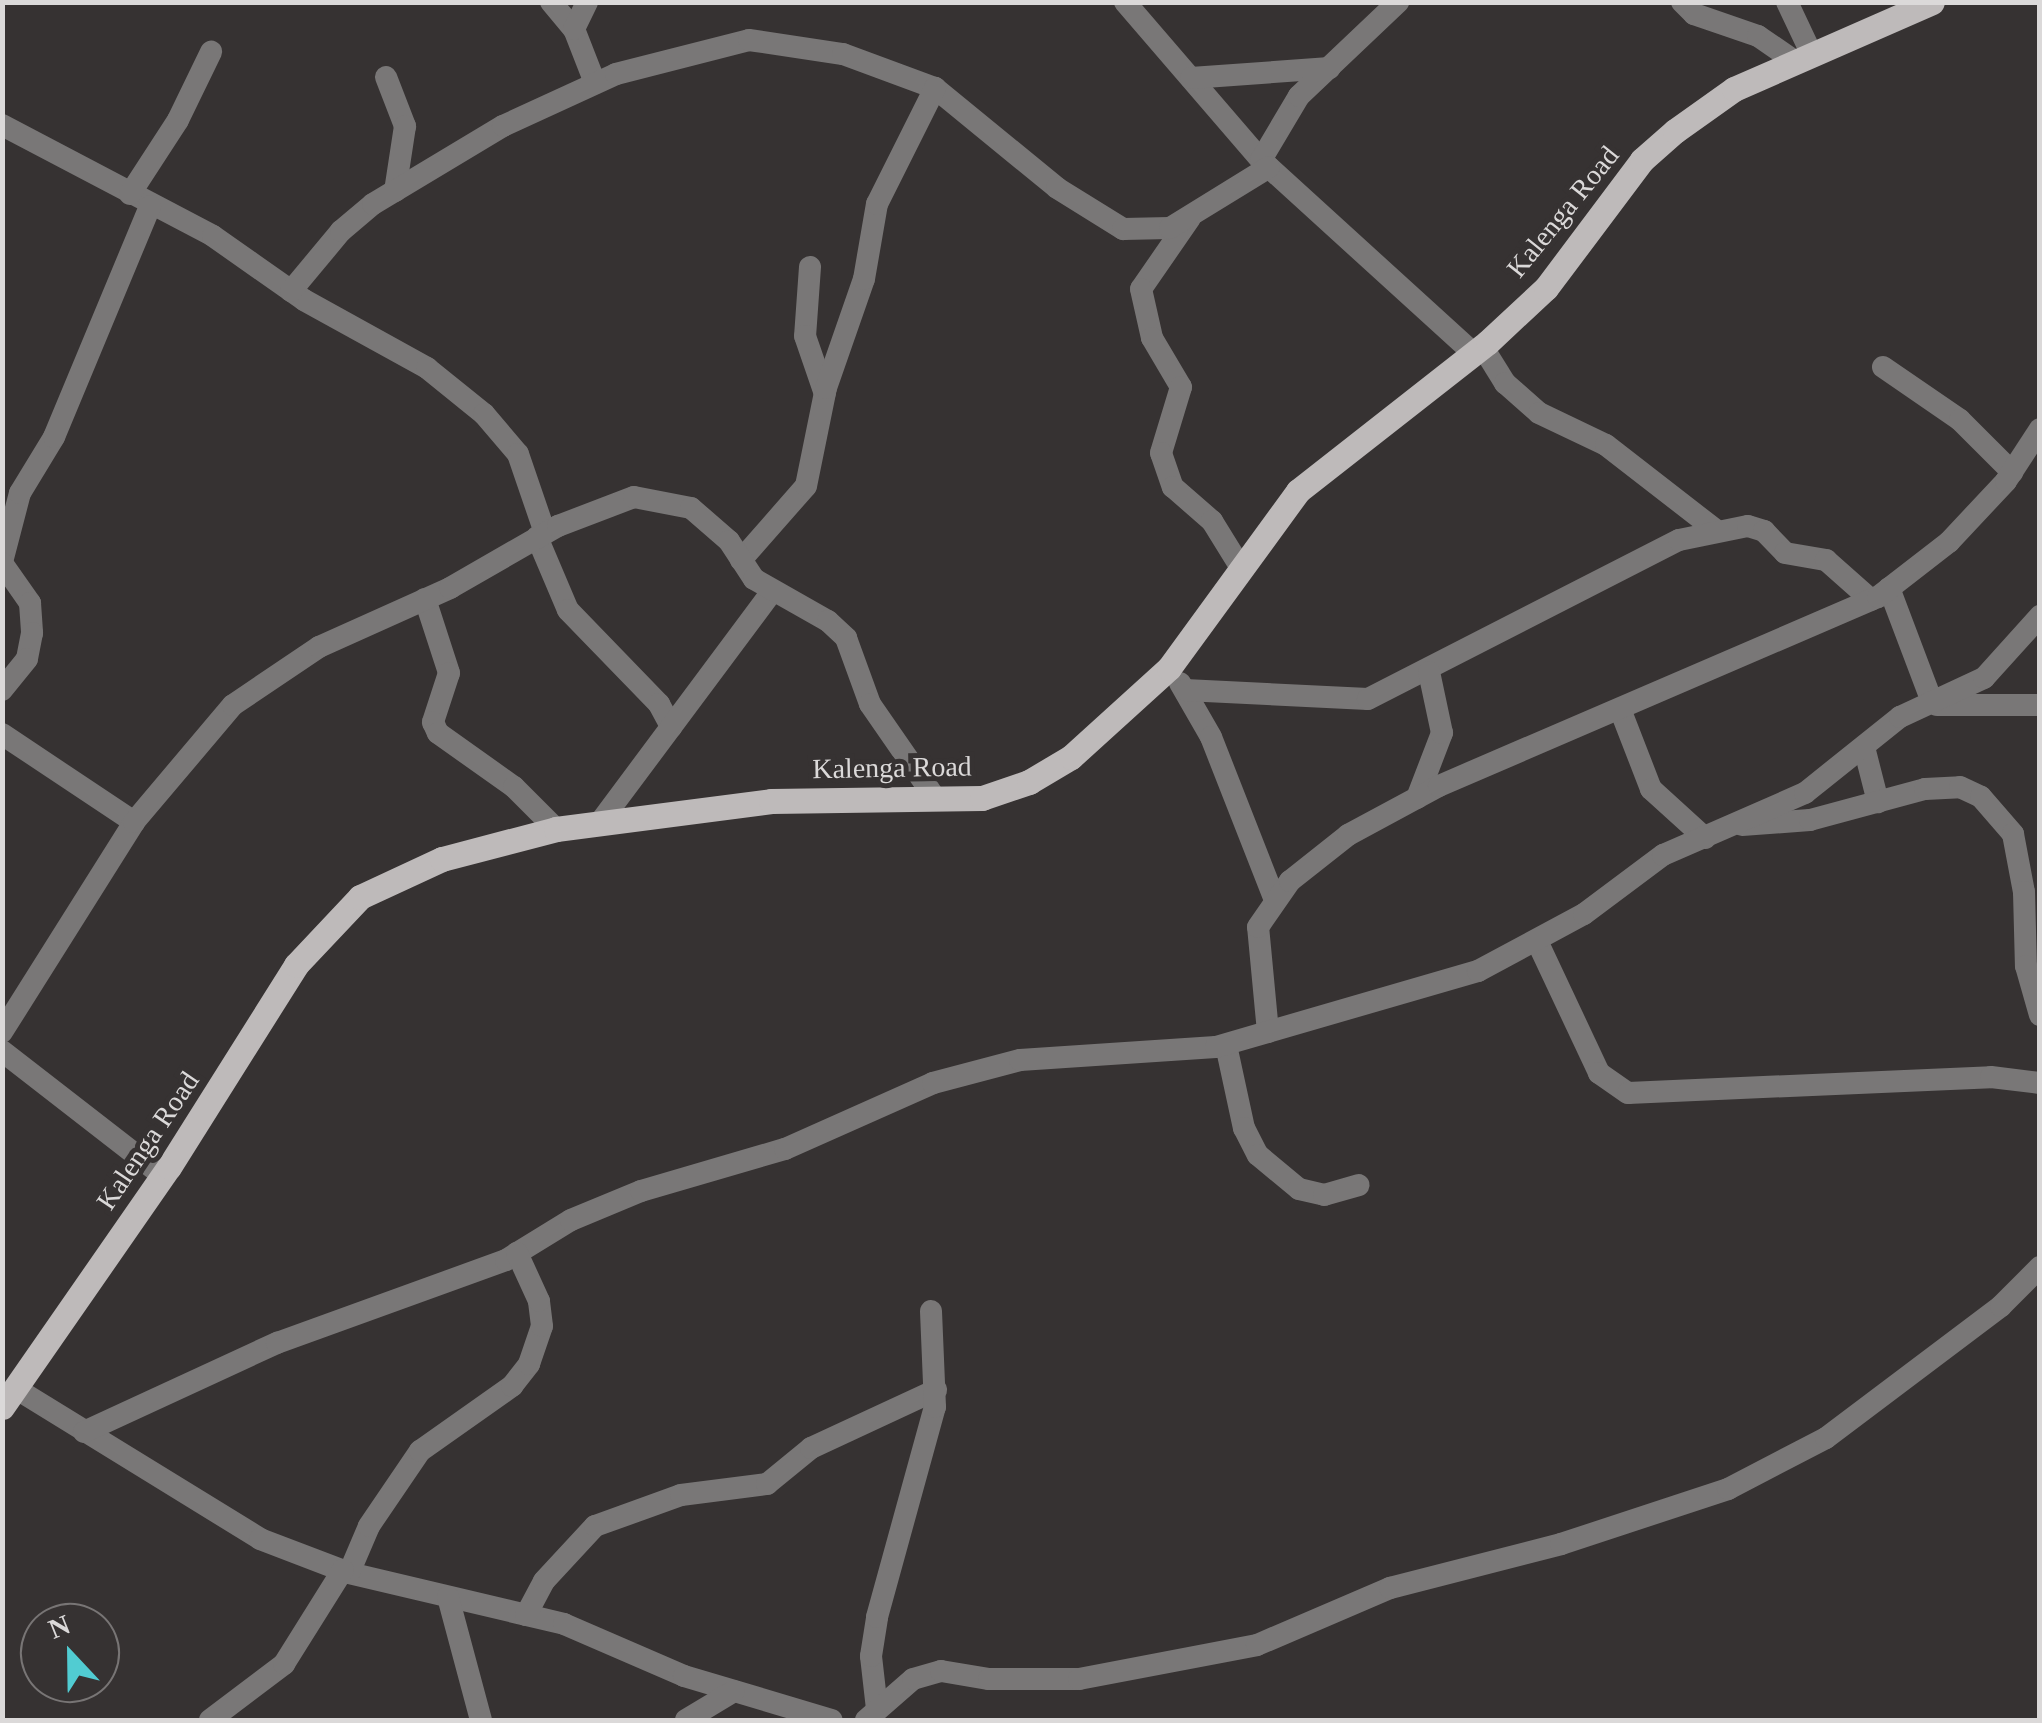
<!DOCTYPE html>
<html>
<head>
<meta charset="utf-8">
<style>
  body { margin:0 }
  #map { position:relative; width:2042px; height:1723px; overflow:hidden; background:#363232; font-family:"Times New Roman",serif }
  div>[style] { position:absolute }
  .minor>* { height:22px; margin:-11px; padding:0 11px; transform-origin:11px; border-radius:11px; background:#797777 }
  .major>* { height:25px; margin:-12.5px; padding:0 12.5px; transform-origin:12.5px; border-radius:12.5px; background:#bebaba }
  span { translate:-50% -50%; white-space:nowrap; text-align:center; line-height:1.15; -webkit-text-stroke:10px #363232; paint-order:stroke }
  .street-label { font-size:28px; color:#dbd9d9 }
  .frame { position:absolute; inset:0; border:5px solid #dbd9d9; pointer-events:none }
  .north { position:absolute; left:20px; top:1603px; width:100px; height:100px; box-sizing:border-box; background:#363232; border:2px solid #787575; border-radius:50%; rotate:338deg; font-size:28px; font-weight:700; line-height:40px; text-align:center; color:#dbd9d9 }
  .north::after { content:''; display:block; margin:auto; width:35px; height:45px; background:#51ccd2; clip-path:polygon(50% 0,100% 100%,50% 72%,0 100%) }
</style>
</head>
<body>
<div id="map">
  <div class="minor">
    <i style="left:551px;top:2px;width:35px;rotate:50deg"></i>
    <i style="left:574px;top:29px;width:58px;rotate:68.7deg"></i>
    <i style="left:1125px;top:2px;width:208px;rotate:49.3deg"></i>
    <i style="left:1261px;top:160px;width:287px;rotate:42.3deg"></i>
    <i style="left:1682px;top:2px;width:17px;rotate:45deg"></i>
    <i style="left:1694px;top:14px;width:68px;rotate:19deg"></i>
    <i style="left:1758px;top:36px;width:46px;rotate:34.4deg"></i>
    <i style="left:1787px;top:2px;width:59px;rotate:64.7deg"></i>
    <i style="left:574px;top:29px;width:30px;rotate:-64deg"></i>
    <i style="left:386px;top:77px;width:53px;rotate:68.8deg"></i>
    <i style="left:405px;top:126px;width:66px;rotate:98.7deg"></i>
    <i style="left:1191px;top:78px;width:139px;rotate:-4.1deg"></i>
    <i style="left:2px;top:125px;width:238px;rotate:27.7deg"></i>
    <i style="left:213px;top:236px;width:111px;rotate:35.1deg"></i>
    <i style="left:304px;top:300px;width:141px;rotate:28.9deg"></i>
    <i style="left:427px;top:368px;width:73px;rotate:38.9deg"></i>
    <i style="left:484px;top:414px;width:52px;rotate:49.6deg"></i>
    <i style="left:518px;top:454px;width:83px;rotate:71.1deg"></i>
    <i style="left:1261px;top:160px;width:74px;rotate:-59.3deg"></i>
    <i style="left:1299px;top:96px;width:137px;rotate:-43.5deg"></i>
    <i style="left:130px;top:194px;width:88px;rotate:-57deg"></i>
    <i style="left:178px;top:120px;width:76px;rotate:-64.1deg"></i>
    <i style="left:1190px;top:218px;width:86px;rotate:124.6deg"></i>
    <i style="left:1141px;top:289px;width:50px;rotate:77.3deg"></i>
    <i style="left:1152px;top:338px;width:57px;rotate:59.4deg"></i>
    <i style="left:1181px;top:387px;width:69px;rotate:106.9deg"></i>
    <i style="left:1161px;top:453px;width:36px;rotate:71deg"></i>
    <i style="left:1173px;top:487px;width:52px;rotate:41.1deg"></i>
    <i style="left:1212px;top:521px;width:55px;rotate:58.3deg"></i>
    <i style="left:810px;top:267px;width:69px;rotate:94.1deg"></i>
    <i style="left:805px;top:336px;width:61px;rotate:71deg"></i>
    <i style="left:291px;top:291px;width:78px;rotate:-50.2deg"></i>
    <i style="left:341px;top:231px;width:42px;rotate:-40.2deg"></i>
    <i style="left:373px;top:204px;width:152px;rotate:-31deg"></i>
    <i style="left:503px;top:126px;width:124px;rotate:-24.7deg"></i>
    <i style="left:616px;top:74px;width:137px;rotate:-14.3deg"></i>
    <i style="left:749px;top:40px;width:95px;rotate:8.5deg"></i>
    <i style="left:843px;top:54px;width:98px;rotate:20.3deg"></i>
    <i style="left:935px;top:88px;width:158px;rotate:39.3deg"></i>
    <i style="left:1057px;top:188px;width:78px;rotate:31.8deg"></i>
    <i style="left:1123px;top:229px;width:47px;rotate:-1.2deg"></i>
    <i style="left:1170px;top:228px;width:116px;rotate:-31.6deg"></i>
    <i style="left:1482px;top:346px;width:44px;rotate:58.1deg"></i>
    <i style="left:1505px;top:383px;width:45px;rotate:41.4deg"></i>
    <i style="left:1539px;top:413px;width:74px;rotate:25.5deg"></i>
    <i style="left:1606px;top:445px;width:140px;rotate:37.8deg"></i>
    <i style="left:1883px;top:367px;width:93px;rotate:34.5deg"></i>
    <i style="left:1960px;top:420px;width:74px;rotate:45deg"></i>
    <i style="left:537px;top:537px;width:79px;rotate:67deg"></i>
    <i style="left:568px;top:610px;width:131px;rotate:45.9deg"></i>
    <i style="left:659px;top:704px;width:26px;rotate:62deg"></i>
    <i style="left:741px;top:560px;width:98px;rotate:-48.7deg"></i>
    <i style="left:806px;top:486px;width:100px;rotate:-78.5deg"></i>
    <i style="left:826px;top:388px;width:115px;rotate:-70.8deg"></i>
    <i style="left:864px;top:279px;width:76px;rotate:-80.2deg"></i>
    <i style="left:877px;top:204px;width:130px;rotate:-63.4deg"></i>
    <i style="left:2px;top:562px;width:71px;rotate:-75.4deg"></i>
    <i style="left:20px;top:493px;width:66px;rotate:-58.7deg"></i>
    <i style="left:54px;top:437px;width:250px;rotate:-67.4deg"></i>
    <i style="left:2px;top:563px;width:49px;rotate:55deg"></i>
    <i style="left:30px;top:603px;width:30px;rotate:86deg"></i>
    <i style="left:32px;top:633px;width:26px;rotate:101deg"></i>
    <i style="left:27px;top:659px;width:40px;rotate:129deg"></i>
    <i style="left:1889px;top:588px;width:119px;rotate:69.3deg"></i>
    <i style="left:425px;top:599px;width:78px;rotate:72deg"></i>
    <i style="left:449px;top:673px;width:52px;rotate:108.1deg"></i>
    <i style="left:433px;top:722px;width:12px;rotate:66deg"></i>
    <i style="left:438px;top:733px;width:93px;rotate:35.4deg"></i>
    <i style="left:514px;top:787px;width:59px;rotate:45deg"></i>
    <i style="left:1180px;top:683px;width:62px;rotate:60.1deg"></i>
    <i style="left:1211px;top:737px;width:173px;rotate:68.6deg"></i>
    <i style="left:1185px;top:690px;width:183px;rotate:2.8deg"></i>
    <i style="left:1368px;top:699px;width:349px;rotate:-27.1deg"></i>
    <i style="left:1679px;top:540px;width:70px;rotate:-11.5deg"></i>
    <i style="left:1748px;top:526px;width:17px;rotate:17deg"></i>
    <i style="left:1764px;top:531px;width:30px;rotate:46deg"></i>
    <i style="left:1785px;top:553px;width:42px;rotate:9.7deg"></i>
    <i style="left:1826px;top:560px;width:60px;rotate:41.6deg"></i>
    <i style="left:1937px;top:705px;width:103px"></i>
    <i style="left:1620px;top:709px;width:86px;rotate:68.8deg"></i>
    <i style="left:1651px;top:789px;width:73px;rotate:42.2deg"></i>
    <i style="left:2px;top:734px;width:159px;rotate:33.7deg"></i>
    <i style="left:1864px;top:747px;width:57px;rotate:75.7deg"></i>
    <i style="left:1417px;top:798px;width:70px;rotate:-69deg"></i>
    <i style="left:1442px;top:733px;width:62px;rotate:-102deg"></i>
    <i style="left:601px;top:821px;width:286px;rotate:-53.3deg"></i>
    <i style="left:1742px;top:825px;width:68px;rotate:-4.2deg"></i>
    <i style="left:1810px;top:820px;width:119px;rotate:-15.1deg"></i>
    <i style="left:1925px;top:789px;width:35px;rotate:-3deg"></i>
    <i style="left:1960px;top:787px;width:23px;rotate:25deg"></i>
    <i style="left:1981px;top:797px;width:49px;rotate:49.1deg"></i>
    <i style="left:2013px;top:834px;width:59px;rotate:79.3deg"></i>
    <i style="left:2024px;top:892px;width:74px;rotate:88.5deg"></i>
    <i style="left:2026px;top:966px;width:51px;rotate:74.1deg"></i>
    <i style="left:1537px;top:941px;width:146px;rotate:64.8deg"></i>
    <i style="left:1599px;top:1073px;width:35px;rotate:35deg"></i>
    <i style="left:1628px;top:1093px;width:363px;rotate:-2.5deg"></i>
    <i style="left:1991px;top:1077px;width:49px;rotate:7deg"></i>
    <i style="left:2px;top:1032px;width:248px;rotate:-57.8deg"></i>
    <i style="left:134px;top:822px;width:153px;rotate:-49.8deg"></i>
    <i style="left:233px;top:705px;width:104px;rotate:-34deg"></i>
    <i style="left:319px;top:647px;width:144px;rotate:-24.2deg"></i>
    <i style="left:450px;top:588px;width:125px;rotate:-29.9deg"></i>
    <i style="left:558px;top:526px;width:81px;rotate:-20.9deg"></i>
    <i style="left:634px;top:497px;width:58px;rotate:10.9deg"></i>
    <i style="left:691px;top:508px;width:50px;rotate:41deg"></i>
    <i style="left:729px;top:541px;width:45px;rotate:56.7deg"></i>
    <i style="left:754px;top:579px;width:85px;rotate:29.6deg"></i>
    <i style="left:828px;top:621px;width:25px;rotate:43deg"></i>
    <i style="left:846px;top:638px;width:70px;rotate:70deg"></i>
    <i style="left:870px;top:704px;width:114px;rotate:55.3deg"></i>
    <i style="left:1268px;top:1032px;width:105px;rotate:-95.4deg"></i>
    <i style="left:1258px;top:927px;width:56px;rotate:-55.2deg"></i>
    <i style="left:1290px;top:881px;width:74px;rotate:-38.4deg"></i>
    <i style="left:1348px;top:835px;width:103px;rotate:-28.3deg"></i>
    <i style="left:1439px;top:786px;width:478px;rotate:-23.3deg"></i>
    <i style="left:1878px;top:597px;width:90px;rotate:-37.8deg"></i>
    <i style="left:1949px;top:542px;width:83px;rotate:-46.9deg"></i>
    <i style="left:2006px;top:481px;width:62px;rotate:-56.8deg"></i>
    <i style="left:1226px;top:1045px;width:85px;rotate:77.8deg"></i>
    <i style="left:1244px;top:1128px;width:30px;rotate:63deg"></i>
    <i style="left:1258px;top:1155px;width:53px;rotate:39.7deg"></i>
    <i style="left:1299px;top:1189px;width:26px;rotate:13deg"></i>
    <i style="left:1324px;top:1195px;width:36px;rotate:-16deg"></i>
    <i style="left:2px;top:1051px;width:204px;rotate:37.8deg"></i>
    <i style="left:15px;top:1388px;width:288px;rotate:31.6deg"></i>
    <i style="left:260px;top:1539px;width:95px;rotate:20.9deg"></i>
    <i style="left:349px;top:1573px;width:221px;rotate:13.3deg"></i>
    <i style="left:564px;top:1624px;width:131px;rotate:23.4deg"></i>
    <i style="left:684px;top:1676px;width:154px;rotate:16.6deg"></i>
    <i style="left:84px;top:1432px;width:213px;rotate:-24.8deg"></i>
    <i style="left:277px;top:1343px;width:244px;rotate:-19.9deg"></i>
    <i style="left:506px;top:1260px;width:76px;rotate:-31.6deg"></i>
    <i style="left:571px;top:1220px;width:76px;rotate:-22.5deg"></i>
    <i style="left:641px;top:1191px;width:150px;rotate:-16.3deg"></i>
    <i style="left:785px;top:1149px;width:162px;rotate:-24deg"></i>
    <i style="left:933px;top:1083px;width:90px;rotate:-14.8deg"></i>
    <i style="left:1020px;top:1060px;width:196px;rotate:-3.8deg"></i>
    <i style="left:1216px;top:1047px;width:273px;rotate:-16.2deg"></i>
    <i style="left:1478px;top:971px;width:120px;rotate:-28.3deg"></i>
    <i style="left:1584px;top:914px;width:99px;rotate:-36.8deg"></i>
    <i style="left:1663px;top:855px;width:155px;rotate:-23.6deg"></i>
    <i style="left:1805px;top:793px;width:122px;rotate:-38.7deg"></i>
    <i style="left:1900px;top:717px;width:93px;rotate:-24.9deg"></i>
    <i style="left:1984px;top:678px;width:84px;rotate:-47.9deg"></i>
    <i style="left:349px;top:1573px;width:51px;rotate:-66.9deg"></i>
    <i style="left:369px;top:1526px;width:91px;rotate:-55.8deg"></i>
    <i style="left:420px;top:1451px;width:113px;rotate:-35.2deg"></i>
    <i style="left:512px;top:1386px;width:28px;rotate:-52deg"></i>
    <i style="left:529px;top:1364px;width:40px;rotate:-71.1deg"></i>
    <i style="left:542px;top:1326px;width:25px;rotate:-97deg"></i>
    <i style="left:539px;top:1301px;width:53px;rotate:-114.6deg"></i>
    <i style="left:448px;top:1597px;width:127px;rotate:75deg"></i>
    <i style="left:526px;top:1615px;width:38px;rotate:-62deg"></i>
    <i style="left:544px;top:1581px;width:75px;rotate:-47.2deg"></i>
    <i style="left:595px;top:1526px;width:91px;rotate:-19.8deg"></i>
    <i style="left:681px;top:1495px;width:87px;rotate:-7.3deg"></i>
    <i style="left:767px;top:1484px;width:57px;rotate:-39.3deg"></i>
    <i style="left:811px;top:1448px;width:138px;rotate:-24.9deg"></i>
    <i style="left:877px;top:1709px;width:53px;rotate:-96.5deg"></i>
    <i style="left:871px;top:1656px;width:39px;rotate:-81deg"></i>
    <i style="left:877px;top:1617px;width:218px;rotate:-74.6deg"></i>
    <i style="left:935px;top:1407px;width:96px;rotate:-92.4deg"></i>
    <i style="left:210px;top:1720px;width:93px;rotate:-37.1deg"></i>
    <i style="left:284px;top:1664px;width:111px;rotate:-57.9deg"></i>
    <i style="left:686px;top:1720px;width:56px;rotate:-31.1deg"></i>
    <i style="left:866px;top:1720px;width:62px;rotate:-41.1deg"></i>
    <i style="left:913px;top:1679px;width:29px;rotate:-16deg"></i>
    <i style="left:941px;top:1671px;width:49px;rotate:9.5deg"></i>
    <i style="left:989px;top:1679px;width:90px"></i>
    <i style="left:1079px;top:1679px;width:181px;rotate:-10.8deg"></i>
    <i style="left:1257px;top:1645px;width:145px;rotate:-23.2deg"></i>
    <i style="left:1390px;top:1588px;width:177px;rotate:-14.4deg"></i>
    <i style="left:1561px;top:1544px;width:176px;rotate:-18.2deg"></i>
    <i style="left:1728px;top:1489px;width:110px;rotate:-27.5deg"></i>
    <i style="left:1826px;top:1438px;width:219px;rotate:-37deg"></i>
    <i style="left:2001px;top:1306px;width:55px;rotate:-45deg"></i>
  </div>
  <div class="major">
    <i style="left:2px;top:1407px;width:292px;rotate:-55.2deg"></i>
    <i style="left:169px;top:1167px;width:239px;rotate:-57.8deg"></i>
    <i style="left:296px;top:965px;width:93px;rotate:-46.7deg"></i>
    <i style="left:360px;top:897px;width:90px;rotate:-24.9deg"></i>
    <i style="left:442px;top:859px;width:118px;rotate:-14.7deg"></i>
    <i style="left:556px;top:829px;width:217px;rotate:-7.4deg"></i>
    <i style="left:771px;top:801px;width:211px;rotate:-0.8deg"></i>
    <i style="left:982px;top:798px;width:50px;rotate:-18.8deg"></i>
    <i style="left:1029px;top:782px;width:49px;rotate:-30.8deg"></i>
    <i style="left:1071px;top:757px;width:132px;rotate:-42.2deg"></i>
    <i style="left:1169px;top:668px;width:219px;rotate:-53.9deg"></i>
    <i style="left:1298px;top:491px;width:241px;rotate:-38.1deg"></i>
    <i style="left:1488px;top:342px;width:79px;rotate:-43deg"></i>
    <i style="left:1546px;top:288px;width:160px;rotate:-53.1deg"></i>
    <i style="left:1642px;top:160px;width:44px;rotate:-41.3deg"></i>
    <i style="left:1675px;top:131px;width:72px;rotate:-35.4deg"></i>
    <i style="left:1734px;top:89px;width:216px;rotate:-23.7deg"></i>
  </div>
  <div class="street-label">
    <span style="left:1563px;top:212px;rotate:-51deg">Kalenga Road</span>
    <span style="left:892px;top:768px;rotate:-1deg">Kalenga Road</span>
    <span style="left:148px;top:1141px;rotate:-56deg">Kalenga Road</span>
  </div>
  <div class="frame"></div>
  <div class="north">N</div>
</div>
</body>
</html>
